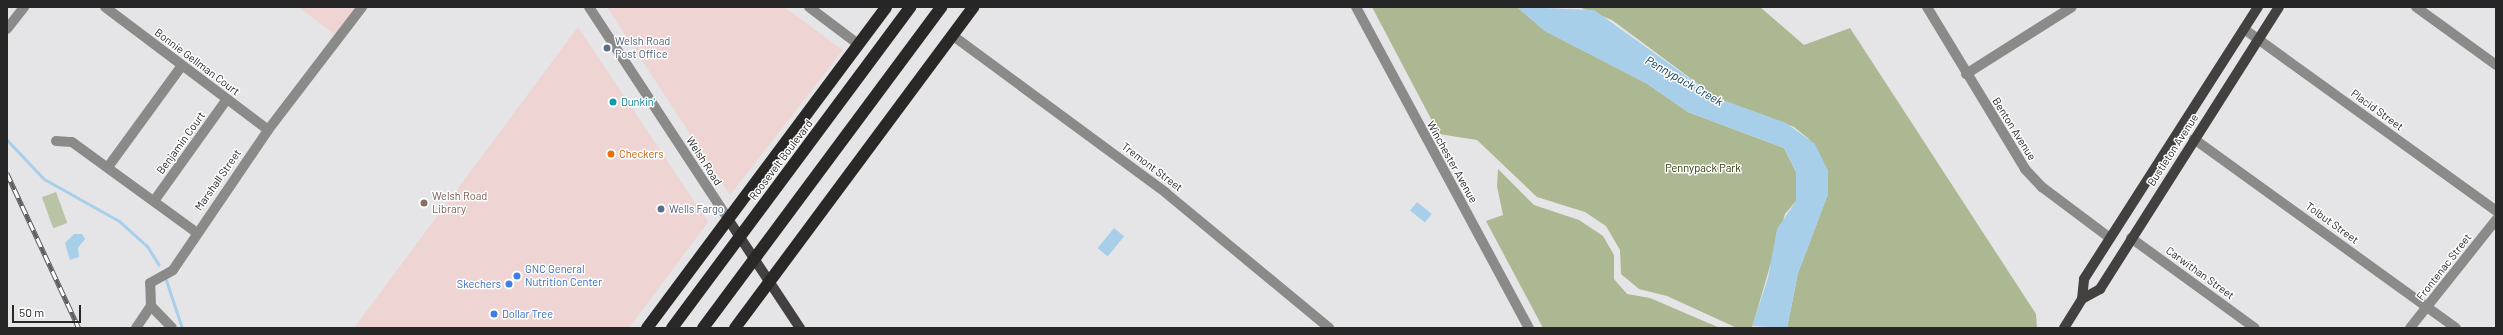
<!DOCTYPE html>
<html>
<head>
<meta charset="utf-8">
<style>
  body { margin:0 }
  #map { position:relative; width:2503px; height:335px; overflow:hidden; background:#e5e4e7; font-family:Barlow,sans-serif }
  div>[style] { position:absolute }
  .commercial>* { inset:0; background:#efd4d4 }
  .green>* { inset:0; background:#b9c4a6; transform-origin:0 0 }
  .forest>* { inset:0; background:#abb891 }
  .water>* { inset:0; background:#a8cfea; transform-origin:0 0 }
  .stream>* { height:3px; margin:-1.5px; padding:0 1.5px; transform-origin:1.5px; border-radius:1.5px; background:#a8cfea }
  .minor>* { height:10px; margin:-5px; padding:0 5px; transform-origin:5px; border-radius:5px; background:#8a8a88 }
  .major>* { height:10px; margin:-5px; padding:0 5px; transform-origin:5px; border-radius:5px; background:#42413f }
  .highway>* { height:12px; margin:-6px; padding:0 6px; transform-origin:6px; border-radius:6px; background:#292826 }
  .rail>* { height:4.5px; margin-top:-2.25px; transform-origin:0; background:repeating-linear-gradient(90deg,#fff 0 9px,#5e5e60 0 18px); box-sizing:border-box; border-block:1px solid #5e5e60 }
  .dots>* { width:11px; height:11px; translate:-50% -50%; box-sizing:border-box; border:2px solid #fff; border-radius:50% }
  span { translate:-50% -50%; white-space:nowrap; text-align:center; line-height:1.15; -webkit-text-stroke:3px #fff; paint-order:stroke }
  .service-label { font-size:11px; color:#4e5e75 }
  .left { translate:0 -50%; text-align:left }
  .street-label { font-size:11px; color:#262627 }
  .culture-label { font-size:11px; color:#0d838f }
  .food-label { font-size:11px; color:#c56008 }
  .park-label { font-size:11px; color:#263203 }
  .education-label { font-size:11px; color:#785e54 }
  .shop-label { font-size:11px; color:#366cbe }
  .right { translate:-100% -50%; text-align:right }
  .water-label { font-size:12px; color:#00324c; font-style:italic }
  .frame { position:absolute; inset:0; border:8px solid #262627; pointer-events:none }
  .scale { position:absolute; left:12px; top:305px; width:69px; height:18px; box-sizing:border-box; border:2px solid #262627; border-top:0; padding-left:5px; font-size:12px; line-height:14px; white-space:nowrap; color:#262627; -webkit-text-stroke:3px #fff; paint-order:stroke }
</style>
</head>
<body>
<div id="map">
  <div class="commercial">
    <i style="clip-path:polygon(298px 7px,359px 7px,337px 36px)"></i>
    <i style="clip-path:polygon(607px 7px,784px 7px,843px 50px,730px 195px)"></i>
    <i style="clip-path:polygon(578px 27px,708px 222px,629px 328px,354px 328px)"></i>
  </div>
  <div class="green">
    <i style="left:56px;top:192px;width:33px;height:15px;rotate:70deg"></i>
  </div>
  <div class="forest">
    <i style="clip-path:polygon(1372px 7px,1517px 7px,1545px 31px,1646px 83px,1688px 112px,1784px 148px,1796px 172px,1796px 201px,1785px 214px,1752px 328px,1737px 328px,1667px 296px,1639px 289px,1621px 274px,1620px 250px,1606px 226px,1585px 212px,1537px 197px,1477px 140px,1439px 134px)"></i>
    <i style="clip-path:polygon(1579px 7px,1760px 7px,1804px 45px,1850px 28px,2036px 314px,2037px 328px,1787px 328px,1798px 273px,1828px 194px,1828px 171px,1809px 139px,1794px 127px,1717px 98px,1612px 20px)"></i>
    <i style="clip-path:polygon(1498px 169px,1534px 205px,1579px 220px,1603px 236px,1614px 255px,1614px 279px,1627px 294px,1650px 298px,1720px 328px,1543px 328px,1486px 221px,1503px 215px,1497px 186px)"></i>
  </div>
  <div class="water">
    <i style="clip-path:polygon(1517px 7px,1594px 10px,1717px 98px,1786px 123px,1815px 144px,1828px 171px,1828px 194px,1798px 273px,1787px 328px,1752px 326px,1768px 278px,1777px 229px,1796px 201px,1796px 172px,1784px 148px,1688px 112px,1646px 83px,1545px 31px)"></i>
    <i style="left:1417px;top:202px;width:19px;height:11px;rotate:39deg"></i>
    <i style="left:1114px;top:228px;width:13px;height:26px;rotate:39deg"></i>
    <i style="clip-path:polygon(74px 234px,82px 234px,85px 239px,78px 248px,79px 257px,70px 260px,65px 243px)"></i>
  </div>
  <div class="stream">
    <i style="left:7px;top:140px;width:54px;rotate:46.5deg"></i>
    <i style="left:44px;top:179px;width:86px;rotate:29.2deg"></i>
    <i style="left:119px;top:221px;width:38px;rotate:42deg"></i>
    <i style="left:147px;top:246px;width:22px;rotate:58deg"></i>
    <i style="left:166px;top:280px;width:51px;rotate:71.6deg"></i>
  </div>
  <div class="minor">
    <i style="left:105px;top:7px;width:204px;rotate:37deg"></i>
    <i style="left:589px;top:7px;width:254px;rotate:56.7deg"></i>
    <i style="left:809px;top:7px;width:61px;rotate:37.1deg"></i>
    <i style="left:1356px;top:7px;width:365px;rotate:61.7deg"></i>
    <i style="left:1927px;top:7px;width:189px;rotate:58.8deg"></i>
    <i style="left:2025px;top:169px;width:25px;rotate:47deg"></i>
    <i style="left:2042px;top:187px;width:85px;rotate:36.9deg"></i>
    <i style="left:2416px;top:7px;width:99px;rotate:35.9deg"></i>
    <i style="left:7px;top:29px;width:28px;rotate:-52deg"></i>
    <i style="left:2244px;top:29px;width:311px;rotate:35.8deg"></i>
    <i style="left:952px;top:35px;width:266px;rotate:36.4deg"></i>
    <i style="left:1166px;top:193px;width:212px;rotate:39.6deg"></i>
    <i style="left:1966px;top:74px;width:125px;rotate:-32.3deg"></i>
    <i style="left:2194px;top:139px;width:323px;rotate:35.8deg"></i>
    <i style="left:56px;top:141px;width:16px;rotate:4deg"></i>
    <i style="left:72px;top:142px;width:153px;rotate:36deg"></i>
    <i style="left:108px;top:167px;width:124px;rotate:-53.9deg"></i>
    <i style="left:154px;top:201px;width:125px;rotate:-54.4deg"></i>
    <i style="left:2131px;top:238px;width:153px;rotate:36deg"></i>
    <i style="left:151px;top:306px;width:30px;rotate:46deg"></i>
    <i style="left:136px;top:328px;width:27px;rotate:-56deg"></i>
    <i style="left:151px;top:306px;width:23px;rotate:-92deg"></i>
    <i style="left:150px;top:283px;width:26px;rotate:-29deg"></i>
    <i style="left:173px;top:270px;width:169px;rotate:-55.8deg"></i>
    <i style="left:268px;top:130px;width:155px;rotate:-52.6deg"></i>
    <i style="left:2410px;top:328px;width:138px;rotate:-51.5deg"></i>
  </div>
  <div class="major">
    <i style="left:728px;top:219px;width:131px;rotate:56.6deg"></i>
    <i style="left:2082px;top:299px;width:21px;rotate:-29deg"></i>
    <i style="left:2100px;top:289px;width:334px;rotate:-57.6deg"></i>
    <i style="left:2064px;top:328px;width:34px;rotate:-58deg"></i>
    <i style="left:2082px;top:299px;width:20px;rotate:-84deg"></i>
    <i style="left:2084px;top:279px;width:323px;rotate:-57.4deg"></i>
  </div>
  <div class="highway">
    <i style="left:647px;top:328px;width:400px;rotate:-53.3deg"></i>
    <i style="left:672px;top:328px;width:400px;rotate:-53.4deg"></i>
    <i style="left:703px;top:328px;width:400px;rotate:-53.4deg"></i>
    <i style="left:735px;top:328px;width:400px;rotate:-53.4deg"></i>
  </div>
  <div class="rail">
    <i style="left:7px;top:173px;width:171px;rotate:65.1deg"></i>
  </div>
  <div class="dots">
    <i style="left:607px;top:48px;background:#5c6f8a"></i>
    <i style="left:613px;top:102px;background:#0f9aa8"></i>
    <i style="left:611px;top:154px;background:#e8710a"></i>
    <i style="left:424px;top:203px;background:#8d6e63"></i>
    <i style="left:661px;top:209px;background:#5c6f8a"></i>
    <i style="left:517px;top:276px;background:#3f7fe0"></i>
    <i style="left:509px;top:284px;background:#3f7fe0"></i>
    <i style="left:494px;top:314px;background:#3f7fe0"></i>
  </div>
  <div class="service-label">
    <span class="left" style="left:615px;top:48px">Welsh Road<br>Post Office</span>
    <span class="left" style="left:669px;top:209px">Wells Fargo</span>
  </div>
  <div class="street-label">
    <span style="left:197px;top:62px;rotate:37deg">Bonnie Gellman Court</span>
    <span style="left:2377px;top:110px;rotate:36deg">Placid Street</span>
    <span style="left:2014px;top:129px;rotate:58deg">Benton Avenue</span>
    <span style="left:181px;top:143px;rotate:-54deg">Benjamin Court</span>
    <span style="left:2173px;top:150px;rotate:-57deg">Bustleton Avenue</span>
    <span style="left:781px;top:160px;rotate:-53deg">Roosevelt Boulevard</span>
    <span style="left:704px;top:161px;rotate:57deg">Welsh Road</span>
    <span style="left:1452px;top:162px;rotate:61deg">Winchester Avenue</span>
    <span style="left:1152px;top:167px;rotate:37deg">Tremont Street</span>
    <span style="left:218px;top:180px;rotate:-55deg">Marshall Street</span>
    <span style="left:2332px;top:223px;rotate:36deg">Tolbut Street</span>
    <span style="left:2444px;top:267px;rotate:-52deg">Frontenac Street</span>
    <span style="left:2200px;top:273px;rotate:36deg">Carwithan Street</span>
  </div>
  <div class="culture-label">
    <span class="left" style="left:621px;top:102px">Dunkin'</span>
  </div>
  <div class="food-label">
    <span class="left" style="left:619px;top:154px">Checkers</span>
  </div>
  <div class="park-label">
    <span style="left:1703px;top:168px">Pennypack Park</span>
  </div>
  <div class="education-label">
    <span class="left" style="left:432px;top:203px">Welsh Road<br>Library</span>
  </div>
  <div class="shop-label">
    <span class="left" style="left:525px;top:276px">GNC General<br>Nutrition Center</span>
    <span class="right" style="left:501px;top:284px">Skechers</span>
    <span class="left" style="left:502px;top:314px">Dollar Tree</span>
  </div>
  <div class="water-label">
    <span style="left:1684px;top:81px;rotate:30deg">Pennypack Creek</span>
  </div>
  <div class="frame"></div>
  <div class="scale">50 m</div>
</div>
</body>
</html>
